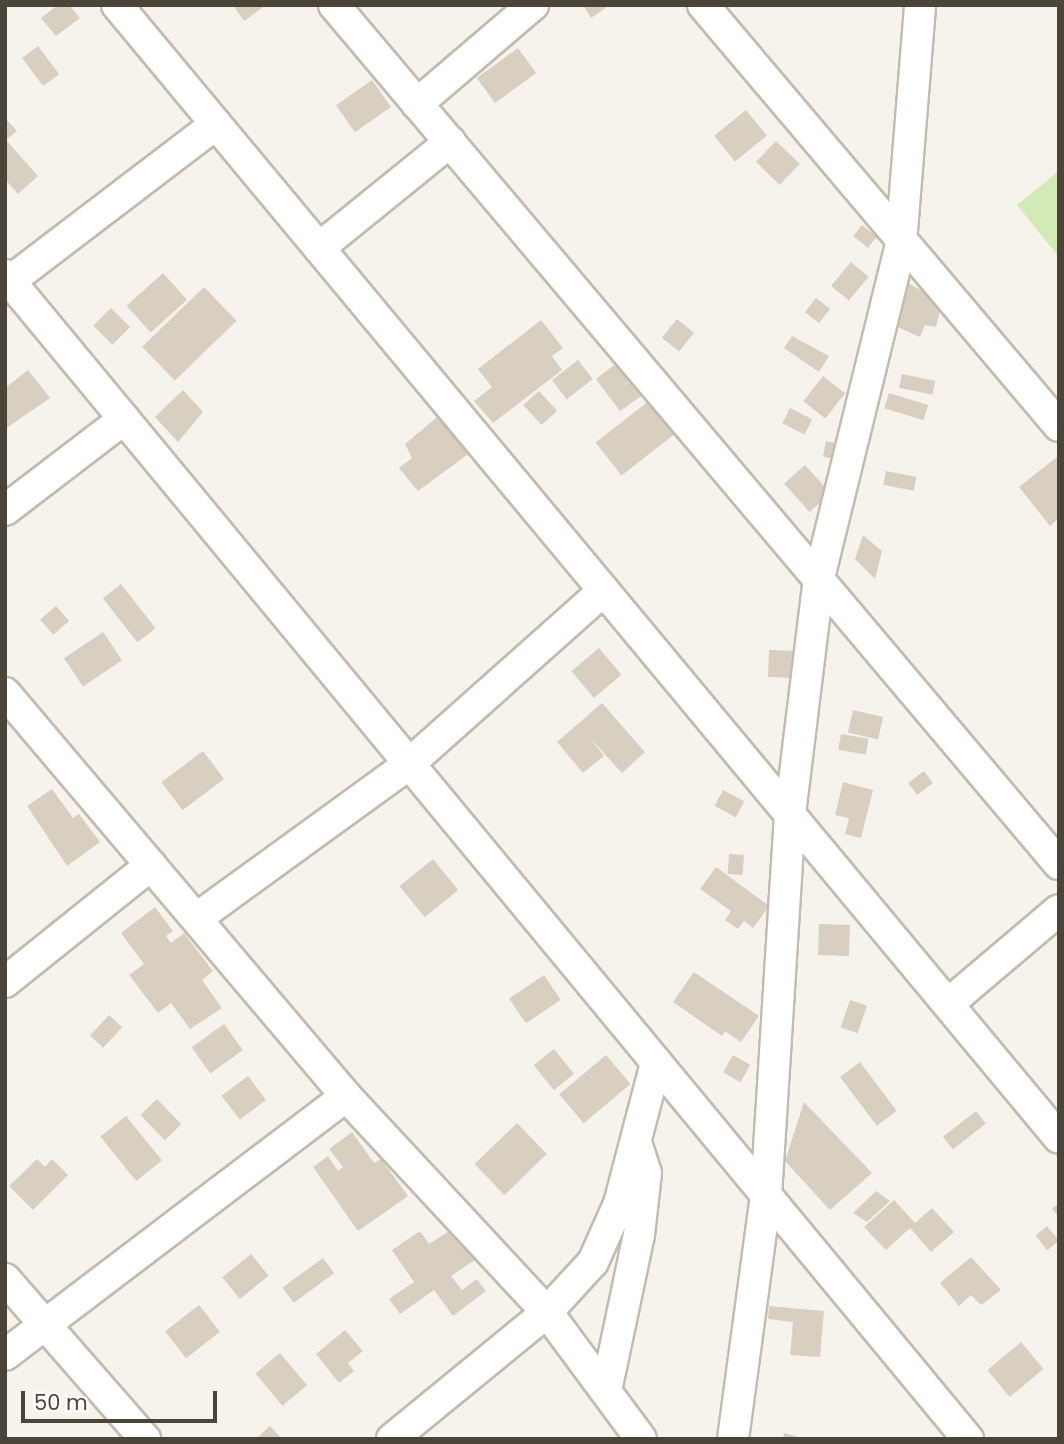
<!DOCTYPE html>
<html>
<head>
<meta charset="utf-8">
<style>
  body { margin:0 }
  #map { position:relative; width:1064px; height:1444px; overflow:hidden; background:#f6f3ec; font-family:Poppins,sans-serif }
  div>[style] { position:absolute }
  .green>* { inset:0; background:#d2eab5 }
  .building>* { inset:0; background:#d8cfc1; transform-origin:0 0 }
  .roads { filter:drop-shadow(2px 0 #c2bbae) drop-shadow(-2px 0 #c2bbae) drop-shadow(0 2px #c2bbae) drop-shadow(0 -2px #c2bbae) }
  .minor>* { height:30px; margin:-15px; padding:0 15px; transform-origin:15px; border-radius:15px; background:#fff }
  span { translate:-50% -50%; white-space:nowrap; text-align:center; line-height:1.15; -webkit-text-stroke:7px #fff; paint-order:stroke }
  .frame { position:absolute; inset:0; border:7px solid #4b4439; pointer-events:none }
  .scale { position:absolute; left:21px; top:1391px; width:196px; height:32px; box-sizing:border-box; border:4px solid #4b4439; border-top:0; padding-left:9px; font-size:21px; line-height:24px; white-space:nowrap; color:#4b4439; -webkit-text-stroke:5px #fff; paint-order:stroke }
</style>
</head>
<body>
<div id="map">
  <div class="green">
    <i style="clip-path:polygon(1059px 171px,1059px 257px,1017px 205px)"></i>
  </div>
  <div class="building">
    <i style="clip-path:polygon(58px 5px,69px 5px,80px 18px,56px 36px,41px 18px)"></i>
    <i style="clip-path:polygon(233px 5px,266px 5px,244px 21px)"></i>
    <i style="clip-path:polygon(583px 5px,610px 5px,591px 18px)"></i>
    <i style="left:38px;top:46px;width:35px;height:20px;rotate:53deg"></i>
    <i style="left:518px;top:48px;width:31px;height:51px;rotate:54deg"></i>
    <i style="left:372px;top:80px;width:33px;height:44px;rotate:55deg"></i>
    <i style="left:746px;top:110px;width:33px;height:41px;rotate:51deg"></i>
    <i style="clip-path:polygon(5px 118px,17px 131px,6px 140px,38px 176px,18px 194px,5px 179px)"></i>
    <i style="left:776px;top:141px;width:33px;height:29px;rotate:44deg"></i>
    <i style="left:862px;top:225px;width:19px;height:14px;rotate:39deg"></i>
    <i style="left:851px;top:262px;width:23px;height:31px;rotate:40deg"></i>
    <i style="left:163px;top:273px;width:36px;height:49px;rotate:48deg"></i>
    <i style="clip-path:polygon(908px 283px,942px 302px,936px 327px,925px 325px,920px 337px,893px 325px)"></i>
    <i style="left:204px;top:287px;width:47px;height:86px;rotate:46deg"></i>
    <i style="left:816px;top:298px;width:18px;height:18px;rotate:38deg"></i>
    <i style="left:111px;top:308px;width:27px;height:25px;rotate:45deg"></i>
    <i style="left:677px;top:319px;width:22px;height:24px;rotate:39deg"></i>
    <i style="clip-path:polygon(541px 320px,563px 348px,552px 356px,562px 370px,493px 423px,474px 401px,492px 387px,478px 369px)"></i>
    <i style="clip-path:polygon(792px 336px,829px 356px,819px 372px,784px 348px)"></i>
    <i style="clip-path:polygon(627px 355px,640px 372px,621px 387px,636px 377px,647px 392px,620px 411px,596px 379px)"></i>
    <i style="left:578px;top:360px;width:24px;height:33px;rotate:52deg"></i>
    <i style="clip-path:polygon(28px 370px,50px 398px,5px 429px,5px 388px)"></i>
    <i style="left:902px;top:374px;width:34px;height:14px;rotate:12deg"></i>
    <i style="left:823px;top:376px;width:28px;height:32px;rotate:38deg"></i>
    <i style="clip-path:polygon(183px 390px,203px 412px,178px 442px,155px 417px)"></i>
    <i style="left:539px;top:391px;width:27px;height:21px;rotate:48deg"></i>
    <i style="left:889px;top:393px;width:41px;height:16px;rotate:17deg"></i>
    <i style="left:650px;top:400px;width:42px;height:69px;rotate:52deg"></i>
    <i style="left:790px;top:408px;width:25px;height:17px;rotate:27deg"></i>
    <i style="clip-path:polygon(442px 413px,475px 449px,418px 491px,399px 468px,412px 458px,405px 444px)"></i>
    <i style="left:826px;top:441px;width:16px;height:16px;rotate:11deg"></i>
    <i style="clip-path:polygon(1057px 457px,1059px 518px,1050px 526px,1019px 487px)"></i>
    <i style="left:805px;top:465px;width:38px;height:28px;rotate:48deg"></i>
    <i style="left:886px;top:471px;width:31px;height:14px;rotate:11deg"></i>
    <i style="clip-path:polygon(863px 535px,882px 551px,875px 579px,855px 559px)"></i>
    <i style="left:121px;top:584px;width:56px;height:23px;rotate:52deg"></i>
    <i style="left:56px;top:606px;width:20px;height:21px;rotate:49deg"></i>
    <i style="left:103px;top:632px;width:34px;height:47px;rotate:56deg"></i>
    <i style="left:599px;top:648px;width:35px;height:36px;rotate:50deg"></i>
    <i style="left:769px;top:650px;width:26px;height:27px;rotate:2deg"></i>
    <i style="clip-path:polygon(602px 703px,645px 752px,622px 773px,590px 738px,604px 756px,583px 773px,557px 742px)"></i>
    <i style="left:853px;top:710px;width:31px;height:23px;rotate:13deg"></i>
    <i style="left:841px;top:734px;width:28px;height:16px;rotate:10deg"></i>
    <i style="left:203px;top:751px;width:35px;height:52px;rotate:53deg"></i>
    <i style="left:924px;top:771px;width:15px;height:20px;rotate:53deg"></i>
    <i style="clip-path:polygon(843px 782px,873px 790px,861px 838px,845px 834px,849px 818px,835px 815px)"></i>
    <i style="clip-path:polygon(52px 789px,73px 818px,79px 814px,100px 842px,67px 866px,27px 806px)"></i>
    <i style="left:723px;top:790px;width:24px;height:18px;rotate:28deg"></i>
    <i style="left:729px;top:854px;width:15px;height:20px;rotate:4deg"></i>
    <i style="left:433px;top:859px;width:40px;height:43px;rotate:51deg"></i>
    <i style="clip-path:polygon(716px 867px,769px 906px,753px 928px,744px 921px,738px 929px,725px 920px,731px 911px,700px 889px)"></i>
    <i style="clip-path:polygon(155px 907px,173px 931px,166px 936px,171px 943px,184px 933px,213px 971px,202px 980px,222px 1008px,190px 1029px,171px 1003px,158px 1013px,129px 975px,144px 964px,121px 933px)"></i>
    <i style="left:819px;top:924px;width:31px;height:31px;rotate:2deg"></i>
    <i style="clip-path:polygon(694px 972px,759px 1016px,741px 1042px,725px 1031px,722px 1036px,673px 1002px)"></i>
    <i style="left:544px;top:975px;width:30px;height:42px;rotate:56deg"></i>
    <i style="left:850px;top:1000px;width:18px;height:29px;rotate:19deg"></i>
    <i style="left:109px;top:1015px;width:18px;height:28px;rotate:43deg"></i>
    <i style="left:224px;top:1024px;width:32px;height:40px;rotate:54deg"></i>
    <i style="left:554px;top:1049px;width:32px;height:26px;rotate:51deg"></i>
    <i style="left:606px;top:1055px;width:38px;height:61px;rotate:50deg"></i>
    <i style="left:733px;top:1055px;width:20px;height:20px;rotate:30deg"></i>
    <i style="left:860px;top:1062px;width:61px;height:25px;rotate:53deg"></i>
    <i style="left:248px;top:1076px;width:30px;height:33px;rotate:53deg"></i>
    <i style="left:157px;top:1099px;width:35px;height:23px;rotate:46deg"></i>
    <i style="clip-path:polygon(804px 1102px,872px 1173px,830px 1210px,785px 1161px)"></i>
    <i style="left:976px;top:1111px;width:16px;height:42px;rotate:52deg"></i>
    <i style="left:126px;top:1116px;width:57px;height:33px;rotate:51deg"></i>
    <i style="left:517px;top:1123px;width:43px;height:59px;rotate:46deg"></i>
    <i style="clip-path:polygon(352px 1132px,374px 1163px,381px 1159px,408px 1196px,358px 1231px,313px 1167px,328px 1156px,338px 1171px,343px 1167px,329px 1149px)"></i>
    <i style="clip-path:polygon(37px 1159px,45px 1167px,52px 1159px,68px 1175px,33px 1210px,9px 1186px)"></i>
    <i style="clip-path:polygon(876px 1191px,890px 1201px,867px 1222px,853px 1213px)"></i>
    <i style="clip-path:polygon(894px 1200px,915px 1223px,932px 1208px,954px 1232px,931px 1252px,910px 1228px,886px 1250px,864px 1227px)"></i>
    <i style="clip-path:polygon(1059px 1203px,1059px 1217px,1052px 1209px)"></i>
    <i style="clip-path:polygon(460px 1224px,481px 1256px,451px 1276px,462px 1290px,477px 1279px,486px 1291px,453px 1316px,434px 1290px,400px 1314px,389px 1299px,414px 1282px,392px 1250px,420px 1231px,429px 1244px)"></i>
    <i style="left:1047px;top:1226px;width:19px;height:15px;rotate:51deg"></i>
    <i style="left:251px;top:1254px;width:28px;height:37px;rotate:51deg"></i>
    <i style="clip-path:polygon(971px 1257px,1001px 1290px,981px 1305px,971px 1295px,959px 1306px,940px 1283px)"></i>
    <i style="left:323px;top:1258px;width:19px;height:50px;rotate:54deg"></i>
    <i style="left:199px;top:1305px;width:34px;height:43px;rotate:52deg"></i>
    <i style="clip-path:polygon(769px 1306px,824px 1311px,820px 1357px,790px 1355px,793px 1322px,768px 1319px)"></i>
    <i style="clip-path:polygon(345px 1330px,363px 1351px,348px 1363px,354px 1371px,339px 1383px,316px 1354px)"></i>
    <i style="left:1021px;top:1342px;width:35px;height:44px;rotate:50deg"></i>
    <i style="left:280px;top:1353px;width:42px;height:32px;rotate:50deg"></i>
    <i style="clip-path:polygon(270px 1426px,282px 1439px,256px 1439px)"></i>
    <i style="clip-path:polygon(784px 1433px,803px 1438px,803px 1439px,783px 1439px)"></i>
  </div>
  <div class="roads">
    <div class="minor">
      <i style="left:117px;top:5px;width:1473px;rotate:50.26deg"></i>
      <i style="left:334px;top:5px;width:1124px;rotate:49.84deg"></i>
      <i style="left:703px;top:5px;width:551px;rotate:49.78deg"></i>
      <i style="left:417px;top:104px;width:153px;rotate:-40.5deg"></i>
      <i style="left:319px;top:248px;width:169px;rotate:-39deg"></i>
      <i style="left:5px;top:275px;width:1511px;rotate:50.4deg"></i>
      <i style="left:10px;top:281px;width:259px;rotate:-37.3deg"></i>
      <i style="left:5px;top:510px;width:150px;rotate:-37.4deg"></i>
      <i style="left:5px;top:693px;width:528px;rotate:49.76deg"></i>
      <i style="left:346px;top:1096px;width:295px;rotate:47.1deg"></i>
      <i style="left:547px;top:1312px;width:158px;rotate:53.5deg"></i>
      <i style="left:197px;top:918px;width:262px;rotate:-36deg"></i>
      <i style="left:409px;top:764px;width:261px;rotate:-41.7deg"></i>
      <i style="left:5px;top:982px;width:187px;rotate:-38.7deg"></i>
      <i style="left:948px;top:1004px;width:145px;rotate:-40.3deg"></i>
      <i style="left:5px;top:1279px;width:213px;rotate:48.8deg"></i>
      <i style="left:5px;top:1355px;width:428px;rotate:-37.2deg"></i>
      <i style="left:606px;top:1391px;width:159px;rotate:-78.1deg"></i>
      <i style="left:639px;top:1235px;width:62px;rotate:-83.6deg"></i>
      <i style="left:646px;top:1173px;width:26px;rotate:-108deg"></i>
      <i style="left:392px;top:1439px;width:200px;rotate:-39.3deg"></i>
      <i style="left:547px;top:1312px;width:68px;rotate:-47.4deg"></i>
      <i style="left:593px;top:1262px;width:64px;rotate:-65.9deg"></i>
      <i style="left:619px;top:1204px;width:146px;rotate:-75.3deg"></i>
      <i style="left:733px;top:1439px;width:245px;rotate:-82.3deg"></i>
      <i style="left:766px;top:1196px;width:383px;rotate:-86.4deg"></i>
      <i style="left:790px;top:814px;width:238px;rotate:-83deg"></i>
      <i style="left:819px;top:578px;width:345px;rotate:-76.2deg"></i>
      <i style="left:901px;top:243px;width:239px;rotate:-85.4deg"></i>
    </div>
  </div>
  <div class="frame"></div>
  <div class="scale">50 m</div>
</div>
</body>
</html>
